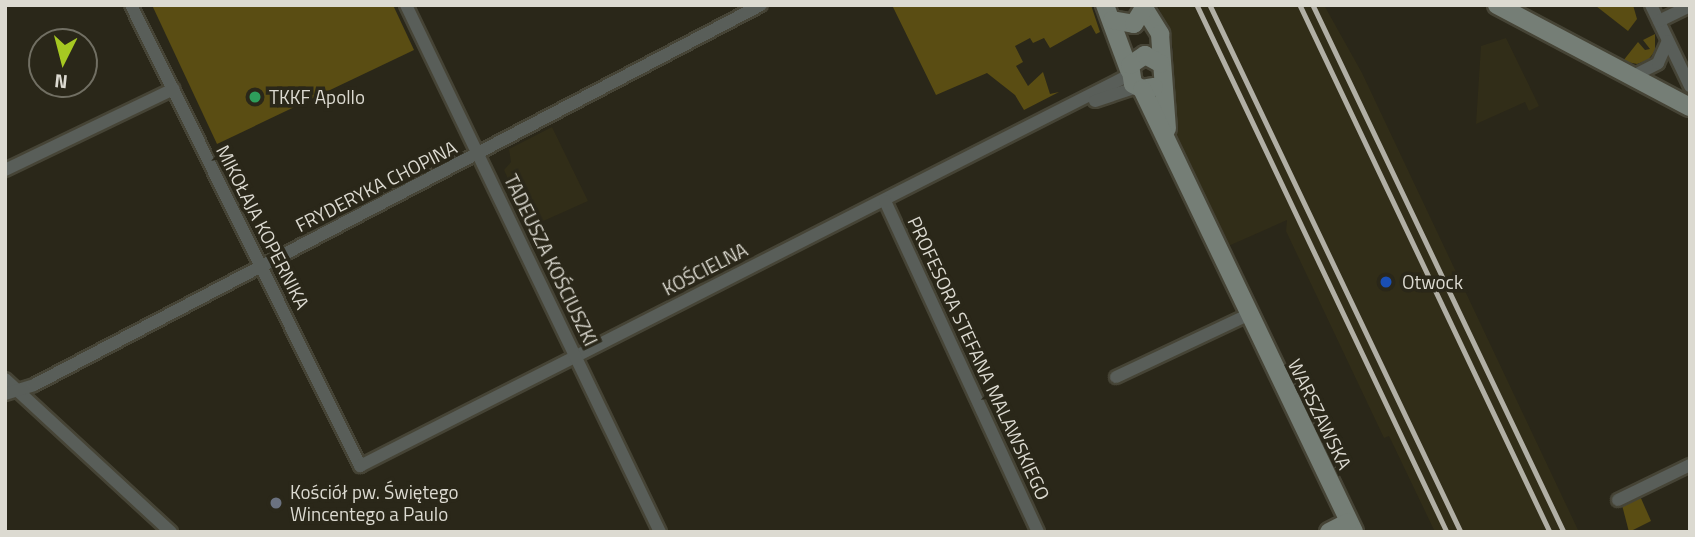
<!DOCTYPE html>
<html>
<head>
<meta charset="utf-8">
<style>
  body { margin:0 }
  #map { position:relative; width:1695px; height:537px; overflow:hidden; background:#2a2719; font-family:"Titillium Web",sans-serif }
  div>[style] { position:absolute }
  .built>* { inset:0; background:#312d18 }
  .green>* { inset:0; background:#5a4d13 }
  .roads { filter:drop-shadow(2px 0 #464436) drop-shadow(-2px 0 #464436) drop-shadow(0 2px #464436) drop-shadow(0 -2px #464436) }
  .street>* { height:12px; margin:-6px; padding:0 6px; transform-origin:6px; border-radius:6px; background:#595e59 }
  .secondary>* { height:18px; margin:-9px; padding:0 9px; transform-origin:9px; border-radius:9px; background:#757e76 }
  .rail>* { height:4.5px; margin:-2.25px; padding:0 2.25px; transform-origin:2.25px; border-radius:2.25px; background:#b1afa5 }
  .dots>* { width:19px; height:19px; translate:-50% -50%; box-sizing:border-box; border:4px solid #2a2719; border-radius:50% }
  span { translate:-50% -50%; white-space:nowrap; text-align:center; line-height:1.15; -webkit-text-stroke:7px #2a2719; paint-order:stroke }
  .poi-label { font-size:19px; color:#dcdad1 }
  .left { translate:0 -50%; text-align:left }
  .street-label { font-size:19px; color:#dcdad1 }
  .frame { position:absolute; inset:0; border:7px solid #dcdad1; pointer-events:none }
  .north { position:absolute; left:28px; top:28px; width:70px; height:70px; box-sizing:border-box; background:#2a2719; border:2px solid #716f63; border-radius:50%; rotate:186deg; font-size:19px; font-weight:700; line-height:28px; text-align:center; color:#dcdad1 }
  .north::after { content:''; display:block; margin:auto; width:24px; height:32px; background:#a6c822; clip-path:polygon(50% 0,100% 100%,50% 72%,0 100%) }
</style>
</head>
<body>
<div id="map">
  <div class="built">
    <i style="clip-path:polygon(1158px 5px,1324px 5px,1362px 73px,1579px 532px,1435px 532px,1389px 436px,1384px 438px,1286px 231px,1287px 220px,1226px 247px,1174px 137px,1173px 48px)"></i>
    <i style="clip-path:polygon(1506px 38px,1539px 106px,1529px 111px,1525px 102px,1476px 124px,1481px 46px)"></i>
    <i style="clip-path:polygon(552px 127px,588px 201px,530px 227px,504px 170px,511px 162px,509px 149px)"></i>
  </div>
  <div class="green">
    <i style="clip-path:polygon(152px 5px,393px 5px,414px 50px,217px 144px)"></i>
    <i style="clip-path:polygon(892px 5px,1091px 5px,1100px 32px,1096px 34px,1091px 25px,1050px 48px,1044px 38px,1033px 43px,1030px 38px,1015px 46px,1023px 62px,1016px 66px,1028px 86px,1043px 72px,1050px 94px,1059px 92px,1024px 110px,1015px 95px,987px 73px,936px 95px)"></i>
    <i style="clip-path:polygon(1633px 5px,1637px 19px,1628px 31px,1596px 6px)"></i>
    <i style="clip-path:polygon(1655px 34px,1655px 51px,1648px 60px,1637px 64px,1623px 61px,1638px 42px,1645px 50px,1650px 49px,1643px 40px)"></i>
    <i style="clip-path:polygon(1640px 496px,1651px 521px,1629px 532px,1622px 505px)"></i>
  </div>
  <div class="roads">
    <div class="street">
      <i style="left:131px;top:5px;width:515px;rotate:63.58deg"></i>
      <i style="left:360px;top:466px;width:863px;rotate:-26.95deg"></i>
      <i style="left:406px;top:5px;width:585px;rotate:64.27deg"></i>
      <i style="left:1651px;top:5px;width:90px;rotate:64.3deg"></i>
      <i style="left:1659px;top:21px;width:34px;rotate:-26deg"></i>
      <i style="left:1633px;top:76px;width:28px;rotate:-27deg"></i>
      <i style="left:1658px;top:63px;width:24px;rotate:-66deg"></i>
      <i style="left:1095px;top:101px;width:44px;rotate:-18.4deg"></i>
      <i style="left:5px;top:170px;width:187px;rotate:-25.7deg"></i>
      <i style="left:885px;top:201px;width:365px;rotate:65.2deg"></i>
      <i style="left:1116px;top:377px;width:148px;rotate:-25.2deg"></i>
      <i style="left:5px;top:379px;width:226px;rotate:42.7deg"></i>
      <i style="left:5px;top:394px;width:30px;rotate:-17deg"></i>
      <i style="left:34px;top:385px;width:820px;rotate:-27.6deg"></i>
      <i style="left:1618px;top:500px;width:80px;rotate:-25.9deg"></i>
    </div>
    <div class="secondary">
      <i style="left:1105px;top:5px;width:69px;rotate:69.7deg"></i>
      <i style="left:1497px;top:5px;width:218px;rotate:27.9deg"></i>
      <i style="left:1144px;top:8px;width:31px;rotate:58deg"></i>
      <i style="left:1160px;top:34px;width:95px;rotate:85.8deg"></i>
      <i style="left:1112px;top:20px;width:22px;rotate:10deg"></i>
      <i style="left:1134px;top:24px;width:19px;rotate:-58deg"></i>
      <i style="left:1154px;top:87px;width:12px;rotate:171deg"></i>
      <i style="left:1142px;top:89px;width:10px;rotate:-151deg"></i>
      <i style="left:1133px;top:84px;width:19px;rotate:-99deg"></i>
      <i style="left:1130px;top:65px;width:18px;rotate:-34deg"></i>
      <i style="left:1145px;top:55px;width:18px;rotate:29deg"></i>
      <i style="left:1142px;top:89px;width:491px;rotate:64.4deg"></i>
      <i style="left:1329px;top:532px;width:22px;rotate:-27deg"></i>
    </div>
  </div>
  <div class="rail">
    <i style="left:1197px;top:5px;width:583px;rotate:64.62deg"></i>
    <i style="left:1210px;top:5px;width:584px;rotate:64.53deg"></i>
    <i style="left:1300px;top:5px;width:583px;rotate:64.62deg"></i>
    <i style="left:1313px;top:5px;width:584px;rotate:64.53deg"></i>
  </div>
  <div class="dots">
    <i style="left:255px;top:97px;background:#2e9e5b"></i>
    <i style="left:1386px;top:282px;background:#1a4fb4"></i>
    <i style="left:276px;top:503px;background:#6b7280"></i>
  </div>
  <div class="poi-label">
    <span class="left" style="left:269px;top:97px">TKKF Apollo</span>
    <span class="left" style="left:1402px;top:282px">Otwock</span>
    <span class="left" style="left:290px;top:503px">Kościół pw. Świętego<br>Wincentego a Paulo</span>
  </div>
  <div class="street-label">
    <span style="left:376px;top:186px;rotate:-27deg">FRYDERYKA CHOPINA</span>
    <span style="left:263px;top:227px;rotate:63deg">MIKOŁAJA KOPERNIKA</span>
    <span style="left:551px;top:260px;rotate:64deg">TADEUSZA KOŚCIUSZKI</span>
    <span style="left:705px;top:269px;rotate:-27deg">KOŚCIELNA</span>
    <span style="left:979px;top:358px;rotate:65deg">PROFESORA STEFANA MALAWSKIEGO</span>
    <span style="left:1320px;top:414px;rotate:64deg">WARSZAWSKA</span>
  </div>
  <div class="frame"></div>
  <div class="north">N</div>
</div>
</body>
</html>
